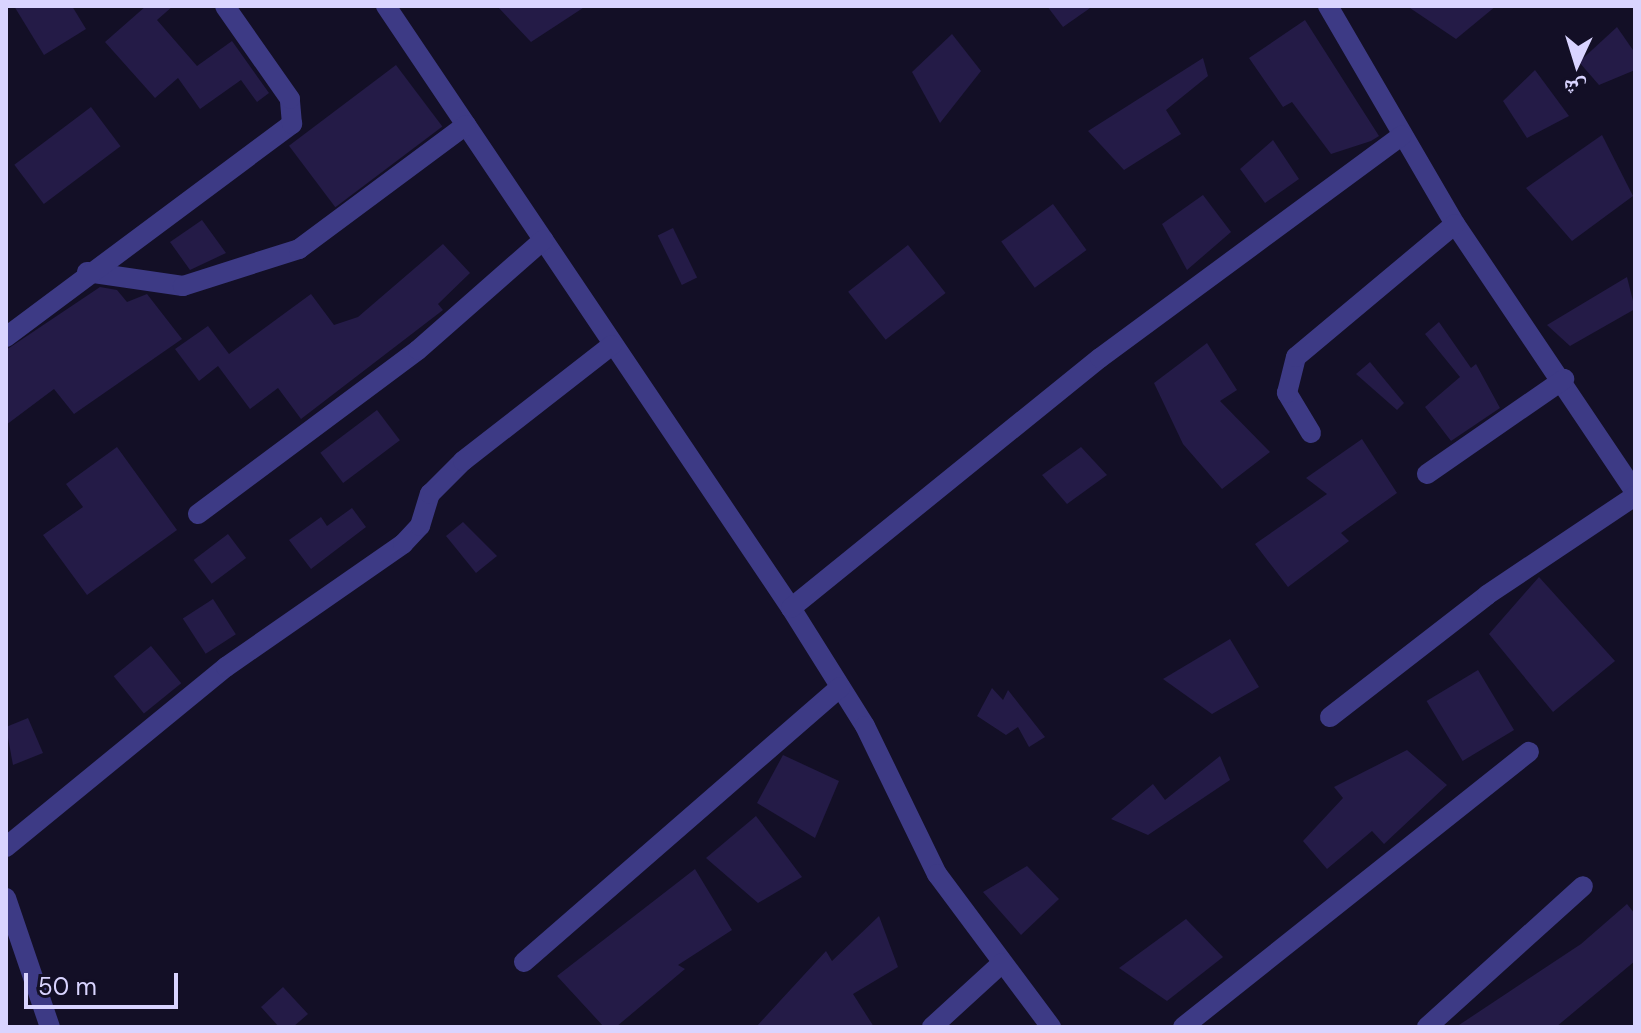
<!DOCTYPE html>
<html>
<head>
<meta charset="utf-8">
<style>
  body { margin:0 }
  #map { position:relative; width:1641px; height:1033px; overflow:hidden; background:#130f26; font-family:"DM Sans","Noto Naskh Arabic",sans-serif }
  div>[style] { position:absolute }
  .building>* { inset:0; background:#241b47; transform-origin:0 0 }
  .minor>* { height:20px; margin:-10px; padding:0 10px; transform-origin:10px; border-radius:10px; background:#3d3a85 }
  span { translate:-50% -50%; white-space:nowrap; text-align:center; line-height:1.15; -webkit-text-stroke:6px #130f26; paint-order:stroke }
  .frame { position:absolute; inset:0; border:8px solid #d9d4ff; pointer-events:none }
  .north { position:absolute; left:1537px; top:24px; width:80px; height:80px; -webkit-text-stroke:6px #130f26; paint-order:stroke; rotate:184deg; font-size:22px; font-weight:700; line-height:32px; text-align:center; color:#d9d4ff }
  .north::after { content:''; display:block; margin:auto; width:28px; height:36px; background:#d9d4ff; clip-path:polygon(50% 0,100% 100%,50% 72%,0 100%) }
  .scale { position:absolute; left:24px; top:973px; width:154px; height:36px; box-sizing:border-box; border:4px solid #d9d4ff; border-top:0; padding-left:10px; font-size:24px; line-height:28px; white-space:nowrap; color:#d9d4ff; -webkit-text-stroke:6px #130f26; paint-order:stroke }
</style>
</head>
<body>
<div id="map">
  <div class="building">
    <i style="clip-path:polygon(14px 6px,72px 6px,86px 29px,44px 55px)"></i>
    <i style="clip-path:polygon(146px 6px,173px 6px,157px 20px,197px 66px,232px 41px,269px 93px,257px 102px,241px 80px,200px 109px,178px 78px,155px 98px,105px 42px)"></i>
    <i style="clip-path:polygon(497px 6px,586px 6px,531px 42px)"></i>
    <i style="clip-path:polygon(1047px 6px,1093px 6px,1063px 27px)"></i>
    <i style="clip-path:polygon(1407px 6px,1496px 6px,1456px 39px)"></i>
    <i style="clip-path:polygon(1305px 20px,1379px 136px,1371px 141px,1331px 154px,1292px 102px,1283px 107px,1249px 58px)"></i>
    <i style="clip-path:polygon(1617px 27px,1635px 53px,1635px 70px,1599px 85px,1579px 62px)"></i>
    <i style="clip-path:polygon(952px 34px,981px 71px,940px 123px,912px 72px)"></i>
    <i style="clip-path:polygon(1203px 58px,1208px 76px,1166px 110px,1181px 134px,1124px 170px,1088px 131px)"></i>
    <i style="left:396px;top:65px;width:77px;height:134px;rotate:53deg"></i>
    <i style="clip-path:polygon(1535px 70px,1569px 116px,1527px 138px,1503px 101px)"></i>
    <i style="left:91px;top:107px;width:49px;height:96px;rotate:53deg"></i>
    <i style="clip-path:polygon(1602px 135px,1633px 196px,1572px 241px,1526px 188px)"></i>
    <i style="clip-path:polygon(1273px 140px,1299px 179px,1265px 203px,1240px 169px)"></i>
    <i style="clip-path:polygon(1203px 195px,1231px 232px,1187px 270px,1162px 224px)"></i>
    <i style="left:1053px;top:204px;width:57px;height:64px;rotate:54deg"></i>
    <i style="clip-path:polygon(202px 220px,226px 253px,190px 270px,170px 242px)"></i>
    <i style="left:673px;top:228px;width:55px;height:17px;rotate:64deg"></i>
    <i style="clip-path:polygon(443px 244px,470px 273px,438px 304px,443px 310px,301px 419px,278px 388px,250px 409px,218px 366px,199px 381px,175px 349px,208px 326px,229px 354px,311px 294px,334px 325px,358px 317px)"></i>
    <i style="left:908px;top:245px;width:61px;height:76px;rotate:52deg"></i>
    <i style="clip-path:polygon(1627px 277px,1635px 309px,1570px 346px,1547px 325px)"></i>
    <i style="clip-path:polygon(100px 287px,117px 290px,127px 302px,147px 294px,182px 339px,74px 414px,54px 389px,6px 425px,6px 350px)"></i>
    <i style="clip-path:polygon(1439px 322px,1471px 368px,1476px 364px,1500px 408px,1451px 441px,1425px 407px,1460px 377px,1425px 334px)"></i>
    <i style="clip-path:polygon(1207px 343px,1237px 390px,1220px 401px,1270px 452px,1222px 489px,1183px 444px,1154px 383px)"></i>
    <i style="clip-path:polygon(1370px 362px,1404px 403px,1397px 410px,1356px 374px)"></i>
    <i style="left:377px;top:410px;width:38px;height:71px;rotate:53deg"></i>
    <i style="clip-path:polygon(1362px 439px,1397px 493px,1341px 533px,1349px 541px,1288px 587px,1255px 544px,1327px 494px,1306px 478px)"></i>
    <i style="clip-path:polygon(117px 447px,177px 530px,87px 595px,43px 535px,83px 507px,66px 484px)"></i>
    <i style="clip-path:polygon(1081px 447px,1107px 475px,1067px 504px,1042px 475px)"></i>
    <i style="clip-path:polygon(352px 508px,366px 527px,311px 569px,289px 540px,321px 517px,327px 526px)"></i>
    <i style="clip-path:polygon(463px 522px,497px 556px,476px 573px,446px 536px)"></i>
    <i style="left:228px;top:534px;width:30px;height:43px;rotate:53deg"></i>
    <i style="clip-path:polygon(1539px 577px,1615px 661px,1553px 712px,1489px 634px)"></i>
    <i style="left:213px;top:599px;width:42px;height:36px;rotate:57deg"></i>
    <i style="clip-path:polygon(1230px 639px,1259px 687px,1212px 714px,1163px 679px)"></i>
    <i style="left:151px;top:646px;width:48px;height:48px;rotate:51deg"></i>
    <i style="left:1478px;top:670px;width:70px;height:60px;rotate:59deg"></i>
    <i style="clip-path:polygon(992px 688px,1003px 700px,1008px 690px,1045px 737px,1029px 747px,1018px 727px,1006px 735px,977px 716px)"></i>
    <i style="clip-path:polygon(28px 718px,43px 753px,13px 765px,6px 727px)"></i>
    <i style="clip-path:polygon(1407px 750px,1447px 785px,1384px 844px,1372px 831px,1327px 869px,1303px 841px,1343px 798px,1334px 787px)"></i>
    <i style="clip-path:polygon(783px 755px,839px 781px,815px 838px,757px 803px)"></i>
    <i style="clip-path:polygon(1220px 756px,1230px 780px,1148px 835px,1111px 819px,1153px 784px,1165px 800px)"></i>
    <i style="clip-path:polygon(756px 816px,802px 877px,758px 903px,706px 858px)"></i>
    <i style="clip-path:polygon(1027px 866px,1059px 899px,1021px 935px,983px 892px)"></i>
    <i style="clip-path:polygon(695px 869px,732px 930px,678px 965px,685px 969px,616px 1027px,604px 1027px,557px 976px)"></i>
    <i style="clip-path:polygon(1627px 904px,1635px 914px,1635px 961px,1556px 1027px,1456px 1027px,1581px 944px)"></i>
    <i style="clip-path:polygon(879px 916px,898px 967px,853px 994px,874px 1027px,756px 1027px,826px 951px,832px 961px)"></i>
    <i style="clip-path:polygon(1186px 919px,1223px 957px,1167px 1001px,1119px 968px)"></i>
    <i style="clip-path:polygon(283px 987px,308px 1014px,293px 1027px,279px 1027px,261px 1007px)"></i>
  </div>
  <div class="minor">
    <i style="left:386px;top:6px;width:726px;rotate:56.07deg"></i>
    <i style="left:791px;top:608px;width:139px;rotate:57.9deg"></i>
    <i style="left:865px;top:726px;width:165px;rotate:64.1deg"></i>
    <i style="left:937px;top:874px;width:191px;rotate:53.3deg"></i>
    <i style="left:1328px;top:6px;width:252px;rotate:59.8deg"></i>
    <i style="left:1455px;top:224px;width:323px;rotate:56.1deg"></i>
    <i style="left:87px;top:272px;width:97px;rotate:8.3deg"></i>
    <i style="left:183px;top:286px;width:122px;rotate:-17.7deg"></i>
    <i style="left:299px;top:249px;width:208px;rotate:-36.6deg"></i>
    <i style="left:6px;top:337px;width:357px;rotate:-36.7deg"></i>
    <i style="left:292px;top:124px;width:25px;rotate:-95deg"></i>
    <i style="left:290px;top:99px;width:113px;rotate:-125deg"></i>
    <i style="left:1311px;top:433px;width:47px;rotate:-121deg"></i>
    <i style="left:1287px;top:393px;width:37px;rotate:-76deg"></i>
    <i style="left:1296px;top:357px;width:207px;rotate:-39.9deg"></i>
    <i style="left:1427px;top:474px;width:167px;rotate:-34.7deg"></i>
    <i style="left:198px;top:514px;width:274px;rotate:-36.7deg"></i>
    <i style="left:418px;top:350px;width:167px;rotate:-41.3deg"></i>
    <i style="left:791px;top:608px;width:397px;rotate:-39deg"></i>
    <i style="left:1100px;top:358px;width:375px;rotate:-36.4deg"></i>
    <i style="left:1330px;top:717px;width:199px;rotate:-37.8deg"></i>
    <i style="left:1487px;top:595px;width:178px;rotate:-33.8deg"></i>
    <i style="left:6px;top:847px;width:284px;rotate:-39.3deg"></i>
    <i style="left:226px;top:667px;width:216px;rotate:-34.8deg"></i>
    <i style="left:403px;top:544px;width:25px;rotate:-47deg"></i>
    <i style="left:420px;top:526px;width:34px;rotate:-73deg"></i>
    <i style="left:430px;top:494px;width:47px;rotate:-45deg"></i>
    <i style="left:463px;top:461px;width:189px;rotate:-37.9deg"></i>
    <i style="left:6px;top:898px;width:136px;rotate:71.2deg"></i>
    <i style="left:524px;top:962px;width:419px;rotate:-41deg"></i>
    <i style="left:932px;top:1027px;width:95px;rotate:-42.4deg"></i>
    <i style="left:1183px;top:1027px;width:442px;rotate:-38.5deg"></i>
    <i style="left:1427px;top:1027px;width:210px;rotate:-42.1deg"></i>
  </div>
  <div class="frame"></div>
  <div class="north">ش</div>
  <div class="scale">50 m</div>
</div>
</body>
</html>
